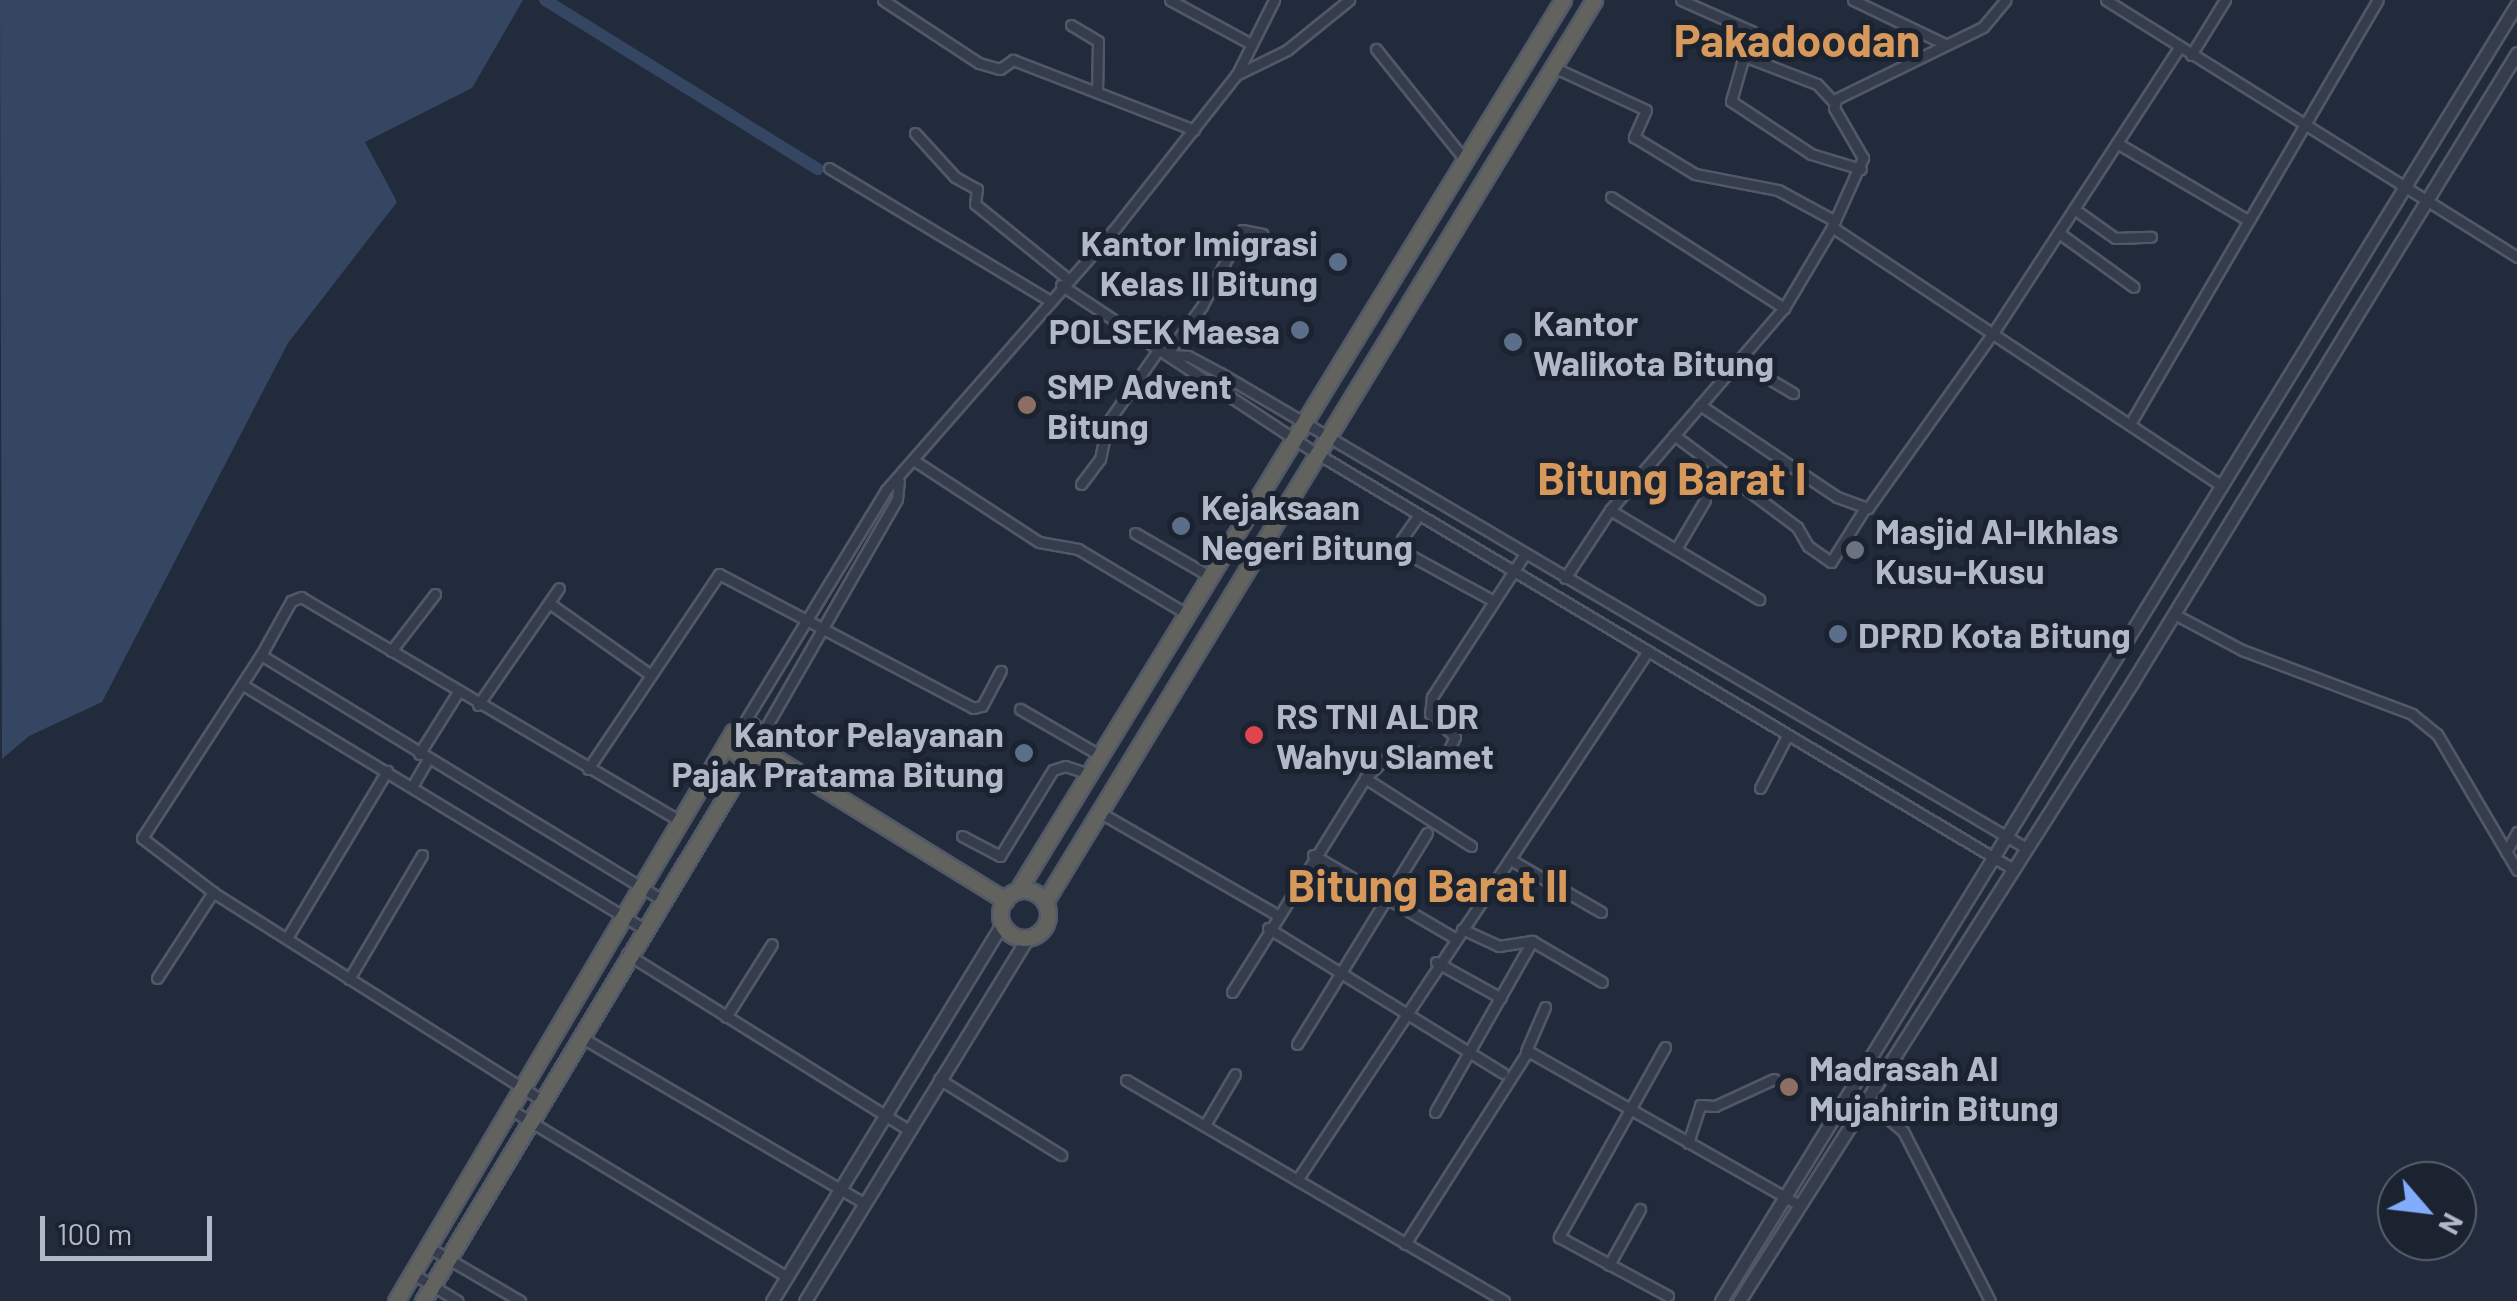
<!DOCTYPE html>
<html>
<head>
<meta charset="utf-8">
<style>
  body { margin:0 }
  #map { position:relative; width:2517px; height:1301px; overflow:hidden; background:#222b3c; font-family:Barlow,sans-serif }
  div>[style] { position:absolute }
  .water>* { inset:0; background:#354663 }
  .canal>* { height:12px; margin:-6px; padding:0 6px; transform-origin:6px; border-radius:6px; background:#354663 }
  .roads { filter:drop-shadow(2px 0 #515867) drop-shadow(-2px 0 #515867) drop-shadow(0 2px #515867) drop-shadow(0 -2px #515867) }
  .minor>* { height:9px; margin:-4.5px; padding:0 4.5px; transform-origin:4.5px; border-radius:4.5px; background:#353d4c }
  .tertiary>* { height:11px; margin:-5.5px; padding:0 5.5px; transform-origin:5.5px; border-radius:5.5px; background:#353d4c }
  .trunk>* { height:15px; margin:-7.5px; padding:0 7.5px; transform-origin:7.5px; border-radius:7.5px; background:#62625f }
  .trunk>.ring { margin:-7.5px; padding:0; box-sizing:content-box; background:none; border:15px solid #62625f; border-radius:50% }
  .dots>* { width:28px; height:28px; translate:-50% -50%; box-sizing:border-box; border:5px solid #1b2330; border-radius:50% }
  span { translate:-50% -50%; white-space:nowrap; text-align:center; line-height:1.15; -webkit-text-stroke:10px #1b2330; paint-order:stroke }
  .poi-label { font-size:35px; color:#b1b8c8; font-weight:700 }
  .right { translate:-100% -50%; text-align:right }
  .left { translate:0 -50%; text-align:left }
  .district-label { font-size:45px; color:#d7985c; font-weight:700 }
  .north { position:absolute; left:2377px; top:1161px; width:100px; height:100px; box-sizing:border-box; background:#1b2330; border:2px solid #575f6d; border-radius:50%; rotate:118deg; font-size:28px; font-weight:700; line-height:40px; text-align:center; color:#b1b8c8 }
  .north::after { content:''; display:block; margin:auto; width:35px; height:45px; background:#83abfb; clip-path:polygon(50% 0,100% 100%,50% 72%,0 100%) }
  .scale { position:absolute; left:40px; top:1216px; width:172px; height:45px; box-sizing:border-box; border:5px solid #b1b8c8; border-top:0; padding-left:12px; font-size:30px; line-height:35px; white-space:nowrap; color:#b1b8c8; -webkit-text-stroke:8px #1b2330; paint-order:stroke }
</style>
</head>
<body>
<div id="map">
  <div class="water">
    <i style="clip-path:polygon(0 0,523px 0,472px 88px,365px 142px,397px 202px,288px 343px,102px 702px,29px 736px,2px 759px)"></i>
  </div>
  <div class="canal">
    <i style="left:545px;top:0;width:321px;rotate:31.8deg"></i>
  </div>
  <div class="roads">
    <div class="minor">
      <i style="left:883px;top:0;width:115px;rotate:33.3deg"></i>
      <i style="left:979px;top:63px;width:22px;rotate:16deg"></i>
      <i style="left:1000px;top:69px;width:16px;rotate:-35deg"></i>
      <i style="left:1013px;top:60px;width:194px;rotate:21.1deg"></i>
      <i style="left:1170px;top:0;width:92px;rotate:28.5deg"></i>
      <i style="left:1681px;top:0;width:77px;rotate:23.9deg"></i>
      <i style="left:1751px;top:31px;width:73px;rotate:105.9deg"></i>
      <i style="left:1731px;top:101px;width:96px;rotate:33.5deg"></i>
      <i style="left:1811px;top:154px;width:52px;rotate:16.7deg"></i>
      <i style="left:1853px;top:0;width:102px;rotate:25.6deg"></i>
      <i style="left:2106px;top:0;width:485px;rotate:32deg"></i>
      <i style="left:1071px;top:25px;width:31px;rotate:31deg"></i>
      <i style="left:1098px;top:41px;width:50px;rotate:91.1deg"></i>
      <i style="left:1376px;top:49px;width:141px;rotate:51.3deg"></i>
      <i style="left:2191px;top:55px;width:65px;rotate:-58.3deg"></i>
      <i style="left:1744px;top:56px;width:78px;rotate:21deg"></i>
      <i style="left:1817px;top:84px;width:25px;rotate:47deg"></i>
      <i style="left:1553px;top:67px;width:102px;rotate:24.8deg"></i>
      <i style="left:1646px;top:110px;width:30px;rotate:114deg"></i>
      <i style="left:1634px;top:137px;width:71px;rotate:31.2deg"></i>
      <i style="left:1695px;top:174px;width:85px;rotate:10.9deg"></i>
      <i style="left:1778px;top:190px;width:65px;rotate:28.5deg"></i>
      <i style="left:1237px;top:74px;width:83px;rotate:-63.4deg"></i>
      <i style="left:915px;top:133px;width:59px;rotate:47.7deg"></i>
      <i style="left:955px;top:177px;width:25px;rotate:29deg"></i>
      <i style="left:977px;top:189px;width:15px;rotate:98deg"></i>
      <i style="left:975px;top:204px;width:119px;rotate:38.9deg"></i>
      <i style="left:2117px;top:143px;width:150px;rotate:30.5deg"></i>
      <i style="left:829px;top:168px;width:254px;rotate:31deg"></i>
      <i style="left:1611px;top:197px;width:206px;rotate:32.7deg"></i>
      <i style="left:2074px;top:209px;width:50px;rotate:35.3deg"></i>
      <i style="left:2115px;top:238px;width:36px;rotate:-2deg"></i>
      <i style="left:1832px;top:227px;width:468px;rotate:33.6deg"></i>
      <i style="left:2059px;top:233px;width:92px;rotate:35.8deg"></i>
      <i style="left:1061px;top:285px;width:305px;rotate:33.4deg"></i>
      <i style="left:1316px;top:453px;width:812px;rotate:30.83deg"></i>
      <i style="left:1167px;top:354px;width:59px;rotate:-53.9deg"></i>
      <i style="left:1202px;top:306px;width:86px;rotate:-62.2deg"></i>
      <i style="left:1242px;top:230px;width:21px;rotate:11deg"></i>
      <i style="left:1169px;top:355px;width:19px;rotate:3deg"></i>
      <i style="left:1188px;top:356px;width:36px;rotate:28deg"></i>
      <i style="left:1220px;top:373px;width:936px;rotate:30.51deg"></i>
      <i style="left:1739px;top:361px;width:63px;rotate:30.7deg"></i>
      <i style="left:1700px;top:405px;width:165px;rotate:33.9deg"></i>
      <i style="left:1837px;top:497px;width:33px;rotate:20deg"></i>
      <i style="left:1868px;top:508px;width:215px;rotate:-54.5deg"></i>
      <i style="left:1993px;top:333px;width:339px;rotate:-56.9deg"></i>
      <i style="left:2130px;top:424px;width:491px;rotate:-59.7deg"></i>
      <i style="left:1674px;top:435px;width:154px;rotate:36.8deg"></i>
      <i style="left:1797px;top:527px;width:22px;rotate:60deg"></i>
      <i style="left:1808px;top:546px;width:28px;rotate:35deg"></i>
      <i style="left:1831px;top:562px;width:64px;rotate:-57.8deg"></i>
      <i style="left:915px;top:461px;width:148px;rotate:33.2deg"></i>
      <i style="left:1039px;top:542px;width:40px;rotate:10deg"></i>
      <i style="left:1078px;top:549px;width:127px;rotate:30.8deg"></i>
      <i style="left:1081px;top:484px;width:31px;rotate:-53deg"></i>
      <i style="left:1100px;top:459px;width:38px;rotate:-78deg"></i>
      <i style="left:1108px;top:422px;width:89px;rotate:-55.1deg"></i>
      <i style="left:1610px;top:510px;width:174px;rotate:30.9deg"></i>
      <i style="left:1418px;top:516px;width:28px;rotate:125deg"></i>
      <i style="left:1402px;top:539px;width:15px;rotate:74deg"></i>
      <i style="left:1406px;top:553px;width:98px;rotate:28.7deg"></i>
      <i style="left:1135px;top:533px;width:88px;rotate:30.1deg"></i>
      <i style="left:1676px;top:549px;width:57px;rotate:-59.4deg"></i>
      <i style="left:1565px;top:578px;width:82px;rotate:-56.5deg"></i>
      <i style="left:1610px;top:510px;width:267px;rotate:-49.3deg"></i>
      <i style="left:1784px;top:308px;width:94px;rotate:-59.3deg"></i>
      <i style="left:1832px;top:227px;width:76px;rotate:-65.8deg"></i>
      <i style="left:1863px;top:158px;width:58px;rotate:-120.1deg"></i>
      <i style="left:1834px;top:108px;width:9px;rotate:-77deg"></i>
      <i style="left:1836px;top:99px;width:164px;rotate:-26.1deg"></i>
      <i style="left:1983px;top:27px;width:35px;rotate:-50deg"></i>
      <i style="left:549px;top:603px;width:121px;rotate:35.3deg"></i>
      <i style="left:2174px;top:614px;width:77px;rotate:27.9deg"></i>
      <i style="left:2242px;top:650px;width:182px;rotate:20.6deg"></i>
      <i style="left:2412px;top:714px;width:32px;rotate:39deg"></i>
      <i style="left:2437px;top:734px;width:158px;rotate:59.5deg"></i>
      <i style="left:391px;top:651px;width:72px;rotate:-52.3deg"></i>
      <i style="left:261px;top:655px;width:62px;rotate:-60.9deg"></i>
      <i style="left:291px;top:601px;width:11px;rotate:-22deg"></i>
      <i style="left:301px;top:597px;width:442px;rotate:30.6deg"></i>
      <i style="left:243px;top:685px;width:467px;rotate:31.3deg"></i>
      <i style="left:478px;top:705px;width:142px;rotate:-55.3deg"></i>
      <i style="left:1020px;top:709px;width:94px;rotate:30.1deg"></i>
      <i style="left:742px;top:726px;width:276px;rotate:-58.6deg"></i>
      <i style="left:886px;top:490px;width:344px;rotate:-48.8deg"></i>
      <i style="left:1113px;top:231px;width:199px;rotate:-51.7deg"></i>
      <i style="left:1236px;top:75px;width:57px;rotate:-26.1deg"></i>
      <i style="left:1287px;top:50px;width:80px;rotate:-38.9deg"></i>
      <i style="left:762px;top:734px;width:271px;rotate:-60.1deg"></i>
      <i style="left:897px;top:499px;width:18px;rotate:-84deg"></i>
      <i style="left:419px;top:754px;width:73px;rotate:-57.8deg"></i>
      <i style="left:588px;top:769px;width:235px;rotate:-56.1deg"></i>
      <i style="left:719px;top:574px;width:287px;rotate:27.8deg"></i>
      <i style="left:973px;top:708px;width:9px;rotate:-13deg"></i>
      <i style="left:982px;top:706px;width:40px;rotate:-62deg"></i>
      <i style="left:1365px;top:778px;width:126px;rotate:32.7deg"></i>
      <i style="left:413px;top:785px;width:30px;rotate:-60deg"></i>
      <i style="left:1760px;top:788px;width:59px;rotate:-62.6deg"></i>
      <i style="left:1099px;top:812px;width:204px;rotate:30deg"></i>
      <i style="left:962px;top:836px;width:43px;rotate:27.8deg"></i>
      <i style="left:1000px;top:856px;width:101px;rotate:-58.4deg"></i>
      <i style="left:1053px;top:770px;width:13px;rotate:-18deg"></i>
      <i style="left:1065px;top:766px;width:25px;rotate:18deg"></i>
      <i style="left:2506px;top:852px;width:23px;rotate:-61deg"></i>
      <i style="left:1313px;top:855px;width:162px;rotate:30.4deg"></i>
      <i style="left:1511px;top:860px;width:104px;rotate:30deg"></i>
      <i style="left:1268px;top:928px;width:276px;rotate:31.7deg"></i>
      <i style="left:1462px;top:929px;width:41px;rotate:24.7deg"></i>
      <i style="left:1499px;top:946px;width:33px;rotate:-9deg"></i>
      <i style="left:1532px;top:941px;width:81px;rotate:30.4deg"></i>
      <i style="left:287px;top:938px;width:195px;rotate:-59.1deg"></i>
      <i style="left:627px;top:954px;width:332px;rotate:32deg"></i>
      <i style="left:1436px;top:962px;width:74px;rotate:29deg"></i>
      <i style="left:157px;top:978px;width:103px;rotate:-56.9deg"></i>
      <i style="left:349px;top:979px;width:144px;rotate:-59.5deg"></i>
      <i style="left:1232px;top:992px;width:252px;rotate:-58.1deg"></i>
      <i style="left:1365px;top:778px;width:42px;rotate:-44deg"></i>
      <i style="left:1395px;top:749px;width:51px;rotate:7.8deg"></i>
      <i style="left:1446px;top:756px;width:21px;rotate:-65deg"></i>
      <i style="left:1455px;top:737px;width:34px;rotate:-137deg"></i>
      <i style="left:1430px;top:714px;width:17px;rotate:-83deg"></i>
      <i style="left:1432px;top:697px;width:171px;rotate:-57deg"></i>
      <i style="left:726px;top:1017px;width:86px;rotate:-57.8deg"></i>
      <i style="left:579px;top:1036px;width:330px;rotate:30.4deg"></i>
      <i style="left:1297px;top:1044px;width:248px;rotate:-58.4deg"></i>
      <i style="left:1665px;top:1047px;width:218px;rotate:119.2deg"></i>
      <i style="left:1559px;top:1237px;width:124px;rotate:28.4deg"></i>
      <i style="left:1526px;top:1051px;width:48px;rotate:-66.6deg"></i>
      <i style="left:939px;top:1079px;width:144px;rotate:31.9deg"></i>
      <i style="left:1126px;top:1080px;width:438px;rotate:30.3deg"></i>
      <i style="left:540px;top:1099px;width:387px;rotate:-147.7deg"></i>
      <i style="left:213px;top:892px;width:89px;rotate:-142.7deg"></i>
      <i style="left:142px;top:838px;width:218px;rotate:-57deg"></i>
      <i style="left:261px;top:655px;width:468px;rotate:31.4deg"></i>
      <i style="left:1865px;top:1099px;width:50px;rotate:40.1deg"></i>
      <i style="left:1903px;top:1131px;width:191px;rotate:62.9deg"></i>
      <i style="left:513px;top:1111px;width:320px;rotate:31.2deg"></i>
      <i style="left:1435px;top:1112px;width:197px;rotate:-60.4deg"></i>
      <i style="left:1205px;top:1125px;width:59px;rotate:-59.5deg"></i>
      <i style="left:1688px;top:1143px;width:40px;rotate:-72deg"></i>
      <i style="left:1700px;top:1105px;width:15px;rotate:4deg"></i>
      <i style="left:1715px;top:1106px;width:65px;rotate:-24.6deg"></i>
      <i style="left:1297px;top:1180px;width:635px;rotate:-56.44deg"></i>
      <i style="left:1405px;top:1244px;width:229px;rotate:-57.5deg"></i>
      <i style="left:1528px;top:1051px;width:309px;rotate:29.6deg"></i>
      <i style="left:428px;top:1247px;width:107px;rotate:30.4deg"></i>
      <i style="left:1609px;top:1265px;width:64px;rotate:-61deg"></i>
      <i style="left:413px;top:1274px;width:52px;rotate:31deg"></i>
    </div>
    <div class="tertiary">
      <i style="left:772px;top:1301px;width:442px;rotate:-58.6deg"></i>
      <i style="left:805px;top:1301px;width:425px;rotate:-58.5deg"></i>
      <i style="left:1721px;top:1301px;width:1522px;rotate:-58.46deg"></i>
      <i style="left:1739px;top:1301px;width:735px;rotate:-57.56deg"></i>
      <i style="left:2133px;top:681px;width:736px;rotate:-58.56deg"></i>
    </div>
    <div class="trunk">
      <i style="left:762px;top:750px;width:286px;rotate:31.7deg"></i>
      <i class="ring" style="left:1000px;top:890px;width:33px;height:33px"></i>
      <i style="left:1018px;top:890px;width:1044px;rotate:-58.52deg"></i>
      <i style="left:1046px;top:900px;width:1054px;rotate:-58.66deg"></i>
      <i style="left:396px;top:1301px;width:661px;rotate:-59.36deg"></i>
      <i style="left:733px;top:732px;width:20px;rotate:-18deg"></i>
      <i style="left:752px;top:726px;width:18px;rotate:47deg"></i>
      <i style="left:764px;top:739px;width:16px;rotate:105deg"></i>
      <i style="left:760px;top:754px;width:16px;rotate:158deg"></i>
      <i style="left:745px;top:760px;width:21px;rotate:-139deg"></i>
      <i style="left:423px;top:1301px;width:633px;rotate:-59.02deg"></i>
    </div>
  </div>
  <div class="dots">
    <i style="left:1338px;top:262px;background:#5c6f8a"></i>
    <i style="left:1300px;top:330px;background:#5c6f8a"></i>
    <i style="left:1513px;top:342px;background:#5c6f8a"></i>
    <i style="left:1027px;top:405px;background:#8d6e63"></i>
    <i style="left:1181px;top:526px;background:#5c6f8a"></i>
    <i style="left:1855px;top:550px;background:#6b7280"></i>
    <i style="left:1838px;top:634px;background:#5c6f8a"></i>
    <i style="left:1254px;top:735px;background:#e0444e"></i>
    <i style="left:1024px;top:753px;background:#5c6f8a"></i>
    <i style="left:1789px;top:1087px;background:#8d6e63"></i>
  </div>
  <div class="poi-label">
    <span class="right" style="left:1318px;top:262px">Kantor Imigrasi<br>Kelas II Bitung</span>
    <span class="left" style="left:1533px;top:342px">Kantor<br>Walikota Bitung</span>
    <span class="right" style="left:1280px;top:330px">POLSEK Maesa</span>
    <span class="left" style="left:1047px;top:405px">SMP Advent<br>Bitung</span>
    <span class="left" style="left:1201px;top:526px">Kejaksaan<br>Negeri Bitung</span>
    <span class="left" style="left:1875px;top:550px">Masjid Al-Ikhlas<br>Kusu-Kusu</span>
    <span class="left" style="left:1858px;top:634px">DPRD Kota Bitung</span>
    <span class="left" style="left:1276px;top:735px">RS TNI AL DR<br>Wahyu Slamet</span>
    <span class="right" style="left:1004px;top:753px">Kantor Pelayanan<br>Pajak Pratama Bitung</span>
    <span class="left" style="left:1809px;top:1087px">Madrasah Al<br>Mujahirin Bitung</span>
  </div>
  <div class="district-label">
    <span style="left:1797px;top:40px">Pakadoodan</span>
    <span style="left:1672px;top:478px">Bitung Barat I</span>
    <span style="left:1428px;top:885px">Bitung Barat II</span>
  </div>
  <div class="north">N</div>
  <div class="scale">100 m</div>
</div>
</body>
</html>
